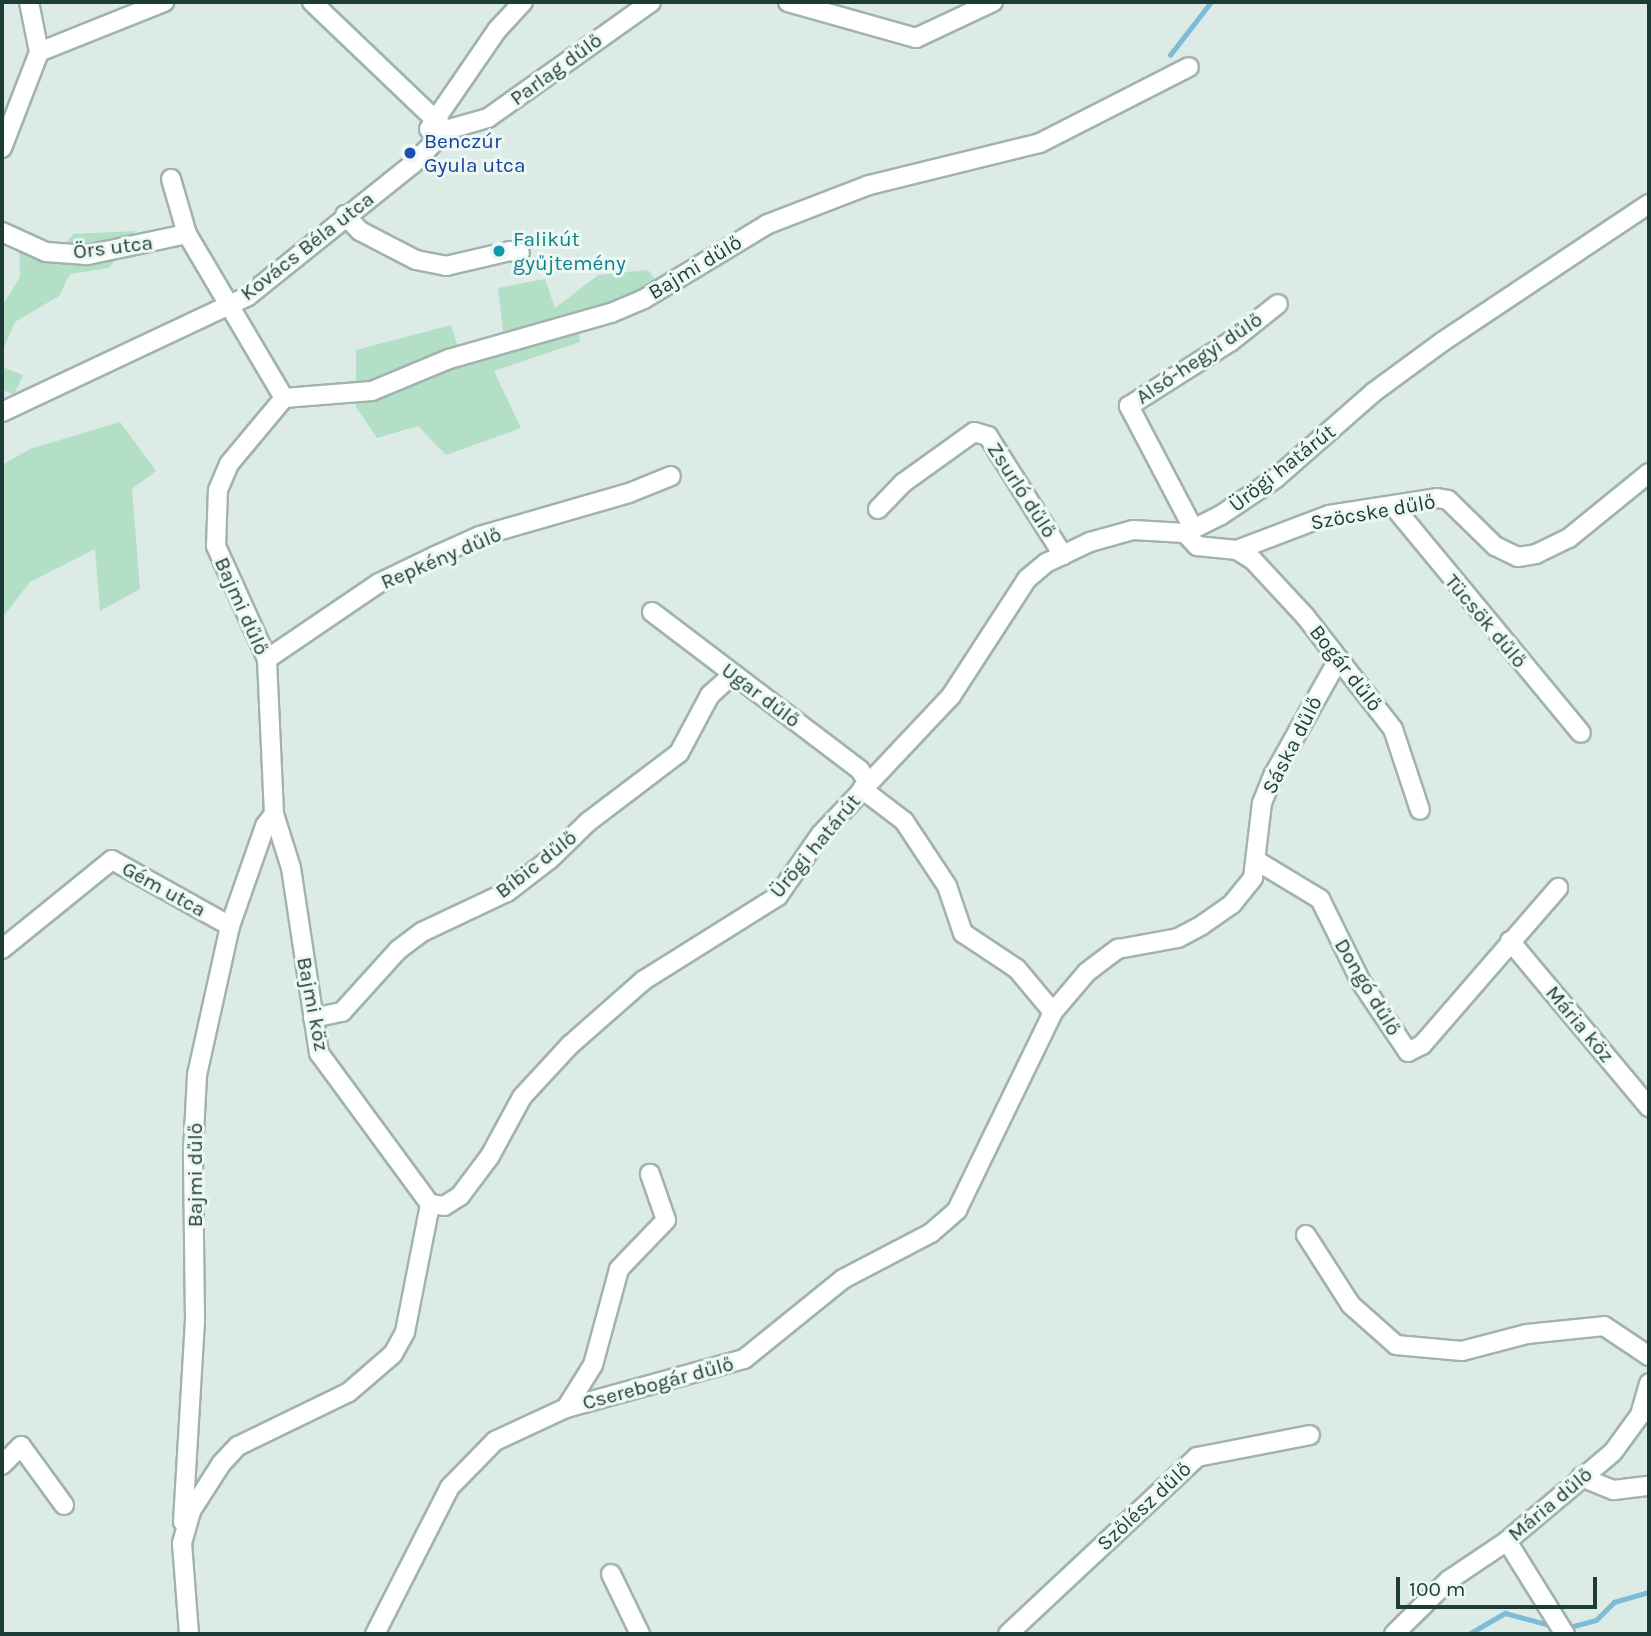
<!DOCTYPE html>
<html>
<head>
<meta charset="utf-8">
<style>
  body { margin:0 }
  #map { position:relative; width:1651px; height:1636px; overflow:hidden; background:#ddebe7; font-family:Karla,sans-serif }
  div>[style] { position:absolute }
  .green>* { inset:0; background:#b2dfc6 }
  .stream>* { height:4.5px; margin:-2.25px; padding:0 2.25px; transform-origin:2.25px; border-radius:2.25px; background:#7dbbd7 }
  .roads { filter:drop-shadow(2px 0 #a0b3af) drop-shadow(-2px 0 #a0b3af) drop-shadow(0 2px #a0b3af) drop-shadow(0 -2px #a0b3af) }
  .minor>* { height:18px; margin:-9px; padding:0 9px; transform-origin:9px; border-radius:9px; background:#fff }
  .dots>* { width:19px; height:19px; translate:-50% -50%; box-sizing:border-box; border:4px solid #edf7f4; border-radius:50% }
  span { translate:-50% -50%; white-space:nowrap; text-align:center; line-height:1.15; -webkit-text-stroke:6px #edf7f4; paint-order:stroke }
  .street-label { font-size:21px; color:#1d3c38 }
  .transit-label { font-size:21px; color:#164399 }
  .left { translate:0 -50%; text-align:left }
  .culture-label { font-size:21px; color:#0d838f }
  .frame { position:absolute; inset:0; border:4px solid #1d3c38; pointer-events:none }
  .scale { position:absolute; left:1396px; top:1577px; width:201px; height:32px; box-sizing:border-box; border:4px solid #1d3c38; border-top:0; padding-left:9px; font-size:21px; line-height:24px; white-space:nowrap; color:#1d3c38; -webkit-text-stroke:5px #edf7f4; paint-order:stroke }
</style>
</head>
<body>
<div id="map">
  <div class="green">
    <i style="clip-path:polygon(11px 225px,45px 246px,63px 247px,73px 234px,136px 231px,109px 268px,70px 274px,59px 296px,15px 322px,2px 352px,2px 306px,20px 277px,19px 246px,6px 240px)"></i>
    <i style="clip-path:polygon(648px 270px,656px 281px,578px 331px,580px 342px,494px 371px,521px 428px,446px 455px,418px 426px,377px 438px,356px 407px,356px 350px,451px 325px,459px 350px,504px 339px,498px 288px,545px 279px,555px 308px,598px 275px)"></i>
    <i style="clip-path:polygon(2px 367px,23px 375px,14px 394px,2px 390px)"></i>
    <i style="clip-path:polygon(120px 422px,156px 471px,132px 489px,140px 589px,100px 611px,95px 549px,30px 582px,2px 618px,2px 465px,30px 449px)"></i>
  </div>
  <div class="stream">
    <i style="left:1170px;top:55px;width:67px;rotate:-52.3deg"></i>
    <i style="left:1566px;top:1628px;width:31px;rotate:-15deg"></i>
    <i style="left:1596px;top:1620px;width:25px;rotate:-45deg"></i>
    <i style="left:1614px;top:1602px;width:36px;rotate:-16deg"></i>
    <i style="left:1469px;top:1634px;width:42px;rotate:-30.3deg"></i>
    <i style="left:1505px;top:1613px;width:51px;rotate:14.9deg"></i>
  </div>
  <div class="roads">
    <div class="minor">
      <i style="left:29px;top:2px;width:51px;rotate:78.7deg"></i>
      <i style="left:312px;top:2px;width:185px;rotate:43.7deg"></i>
      <i style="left:446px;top:130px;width:44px;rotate:-15.9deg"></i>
      <i style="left:488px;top:118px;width:200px;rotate:-35.4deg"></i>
      <i style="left:788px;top:2px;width:133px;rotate:15.7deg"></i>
      <i style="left:916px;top:38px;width:85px;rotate:-25.1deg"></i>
      <i style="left:39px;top:52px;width:135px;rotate:-21.8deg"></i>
      <i style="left:429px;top:129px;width:120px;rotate:-55.5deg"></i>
      <i style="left:497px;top:30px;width:38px;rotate:-47deg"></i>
      <i style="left:2px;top:148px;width:103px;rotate:-68.9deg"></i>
      <i style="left:171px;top:179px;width:57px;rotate:73.8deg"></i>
      <i style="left:187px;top:234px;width:191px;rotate:59.4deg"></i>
      <i style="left:345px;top:215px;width:22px;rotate:47deg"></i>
      <i style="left:360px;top:231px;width:63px;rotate:27.4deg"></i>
      <i style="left:416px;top:260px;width:31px;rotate:11deg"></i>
      <i style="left:446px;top:266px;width:66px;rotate:-13.2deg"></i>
      <i style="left:510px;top:251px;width:10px;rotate:11deg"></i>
      <i style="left:2px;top:232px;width:48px;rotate:24.4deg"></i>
      <i style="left:46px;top:252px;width:41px;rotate:4.2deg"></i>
      <i style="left:87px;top:255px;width:102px;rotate:-11.9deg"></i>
      <i style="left:2px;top:412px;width:272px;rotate:-25.2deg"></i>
      <i style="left:248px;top:296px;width:211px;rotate:-38.7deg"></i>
      <i style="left:413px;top:164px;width:47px;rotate:-45.9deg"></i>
      <i style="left:1394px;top:507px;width:293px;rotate:50.4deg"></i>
      <i style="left:878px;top:509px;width:36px;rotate:-46deg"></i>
      <i style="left:903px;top:483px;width:87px;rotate:-35.7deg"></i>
      <i style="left:974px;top:432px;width:15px;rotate:16deg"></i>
      <i style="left:988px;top:436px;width:141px;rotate:57.8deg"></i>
      <i style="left:1193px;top:528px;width:138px;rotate:-117.7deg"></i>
      <i style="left:1129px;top:406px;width:120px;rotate:-32.4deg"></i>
      <i style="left:1230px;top:342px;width:61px;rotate:-38.4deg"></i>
      <i style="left:1185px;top:533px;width:18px;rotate:47deg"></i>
      <i style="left:1197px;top:546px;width:40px;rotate:5.7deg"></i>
      <i style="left:1237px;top:550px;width:98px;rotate:-20.8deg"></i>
      <i style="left:1329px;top:515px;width:109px;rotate:-8.9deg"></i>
      <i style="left:1437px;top:498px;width:11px;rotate:10deg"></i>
      <i style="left:1448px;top:500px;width:66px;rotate:44.4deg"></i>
      <i style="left:1495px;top:546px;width:25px;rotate:26deg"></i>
      <i style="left:1518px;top:557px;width:18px;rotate:-9deg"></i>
      <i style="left:1536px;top:554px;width:37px;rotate:-26deg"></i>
      <i style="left:1569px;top:538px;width:103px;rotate:-39.1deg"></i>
      <i style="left:1237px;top:550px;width:19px;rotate:32deg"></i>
      <i style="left:1253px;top:560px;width:76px;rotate:47.1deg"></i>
      <i style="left:1305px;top:616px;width:143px;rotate:52.1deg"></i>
      <i style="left:1393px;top:729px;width:85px;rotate:71.6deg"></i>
      <i style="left:652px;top:612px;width:261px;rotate:37.2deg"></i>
      <i style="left:860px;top:770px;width:13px;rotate:58deg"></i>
      <i style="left:267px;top:659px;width:135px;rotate:-34.2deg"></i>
      <i style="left:379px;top:583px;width:62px;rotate:-25.7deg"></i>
      <i style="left:435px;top:556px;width:49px;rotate:-24deg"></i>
      <i style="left:480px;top:536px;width:155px;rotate:-16.1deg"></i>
      <i style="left:629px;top:493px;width:45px;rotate:-22deg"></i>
      <i style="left:862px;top:789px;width:53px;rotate:37.3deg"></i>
      <i style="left:904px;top:821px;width:78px;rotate:56.5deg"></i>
      <i style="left:947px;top:886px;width:50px;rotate:71.2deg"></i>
      <i style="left:963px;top:933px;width:65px;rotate:33.7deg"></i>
      <i style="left:1017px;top:969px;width:56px;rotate:50.1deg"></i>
      <i style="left:274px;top:814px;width:57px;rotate:72.5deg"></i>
      <i style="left:291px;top:868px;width:187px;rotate:81.4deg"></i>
      <i style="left:319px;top:1053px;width:187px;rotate:53.7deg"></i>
      <i style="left:1257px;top:861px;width:74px;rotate:31.1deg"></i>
      <i style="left:1320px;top:899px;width:93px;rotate:63.7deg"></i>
      <i style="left:1361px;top:982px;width:84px;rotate:56.1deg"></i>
      <i style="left:1408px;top:1052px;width:16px;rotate:-27deg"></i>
      <i style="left:1422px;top:1045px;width:208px;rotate:-49.1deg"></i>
      <i style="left:1510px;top:941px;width:217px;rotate:50.1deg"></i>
      <i style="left:2px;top:949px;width:141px;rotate:-39deg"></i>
      <i style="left:112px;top:860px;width:135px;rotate:29.2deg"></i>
      <i style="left:313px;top:1018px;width:30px;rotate:-12deg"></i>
      <i style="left:342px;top:1012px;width:84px;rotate:-47.9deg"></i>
      <i style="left:398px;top:950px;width:30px;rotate:-37deg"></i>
      <i style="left:422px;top:932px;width:94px;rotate:-25.2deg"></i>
      <i style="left:507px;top:892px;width:54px;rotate:-37.5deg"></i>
      <i style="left:550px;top:859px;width:53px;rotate:-44.2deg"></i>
      <i style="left:588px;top:822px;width:114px;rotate:-37.2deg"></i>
      <i style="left:679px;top:753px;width:66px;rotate:-61.9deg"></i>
      <i style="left:710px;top:695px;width:30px;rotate:-42deg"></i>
      <i style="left:1306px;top:1235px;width:83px;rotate:57.3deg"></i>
      <i style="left:1351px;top:1305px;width:60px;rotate:41.6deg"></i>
      <i style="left:1396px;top:1345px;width:66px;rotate:5.2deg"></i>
      <i style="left:1462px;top:1351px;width:67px;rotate:-14.7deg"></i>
      <i style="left:1527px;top:1334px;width:77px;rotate:-5.9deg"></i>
      <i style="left:1604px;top:1326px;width:54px;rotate:33.7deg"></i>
      <i style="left:566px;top:1408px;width:51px;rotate:-57.9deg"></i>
      <i style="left:593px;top:1365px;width:99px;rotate:-74.8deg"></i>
      <i style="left:619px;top:1269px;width:68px;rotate:-46.2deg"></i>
      <i style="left:666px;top:1220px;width:49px;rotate:-109.2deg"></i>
      <i style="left:2px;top:1465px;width:27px;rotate:-45deg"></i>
      <i style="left:21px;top:1446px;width:73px;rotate:53.9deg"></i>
      <i style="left:1581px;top:1477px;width:35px;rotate:22deg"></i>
      <i style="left:1614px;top:1490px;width:35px;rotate:-7deg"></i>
      <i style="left:183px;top:1522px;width:201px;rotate:-86.6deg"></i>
      <i style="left:195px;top:1321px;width:169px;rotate:-90.7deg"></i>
      <i style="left:193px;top:1152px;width:77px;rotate:-87deg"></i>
      <i style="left:197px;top:1075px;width:153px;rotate:-77.5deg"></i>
      <i style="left:230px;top:926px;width:106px;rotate:-70.7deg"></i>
      <i style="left:265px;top:826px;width:15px;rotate:-53deg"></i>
      <i style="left:274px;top:814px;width:155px;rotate:-92.6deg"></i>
      <i style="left:267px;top:659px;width:124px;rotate:-114.3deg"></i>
      <i style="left:216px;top:546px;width:56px;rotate:-88deg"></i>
      <i style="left:218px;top:490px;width:28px;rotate:-67deg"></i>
      <i style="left:229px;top:464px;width:86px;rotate:-50.2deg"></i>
      <i style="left:284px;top:398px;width:88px;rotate:-4.5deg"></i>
      <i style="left:372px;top:391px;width:83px;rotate:-22.6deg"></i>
      <i style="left:449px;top:359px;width:168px;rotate:-15.9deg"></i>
      <i style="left:611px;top:313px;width:36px;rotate:-23deg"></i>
      <i style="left:644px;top:299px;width:145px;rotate:-31.2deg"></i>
      <i style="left:768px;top:224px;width:108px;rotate:-21.1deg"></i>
      <i style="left:869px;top:185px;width:176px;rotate:-13.8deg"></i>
      <i style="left:1040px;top:143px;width:167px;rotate:-27deg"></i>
      <i style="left:1507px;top:1541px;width:110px;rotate:58.1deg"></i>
      <i style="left:611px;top:1574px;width:67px;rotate:64.2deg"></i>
      <i style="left:189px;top:1634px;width:91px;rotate:-94.4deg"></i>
      <i style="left:182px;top:1543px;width:33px;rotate:-74deg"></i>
      <i style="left:191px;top:1511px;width:56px;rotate:-57.4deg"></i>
      <i style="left:221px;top:1464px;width:25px;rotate:-47deg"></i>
      <i style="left:238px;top:1446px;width:123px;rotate:-25.9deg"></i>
      <i style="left:349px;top:1392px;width:58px;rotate:-40.8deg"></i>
      <i style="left:393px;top:1354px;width:25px;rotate:-61deg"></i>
      <i style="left:405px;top:1332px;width:130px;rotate:-78.9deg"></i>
      <i style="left:430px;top:1204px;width:14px;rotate:8deg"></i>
      <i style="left:444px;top:1206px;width:19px;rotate:-32deg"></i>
      <i style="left:460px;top:1196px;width:50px;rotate:-53.1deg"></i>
      <i style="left:490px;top:1156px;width:67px;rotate:-61.5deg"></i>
      <i style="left:522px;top:1097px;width:71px;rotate:-47.3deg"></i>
      <i style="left:570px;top:1045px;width:98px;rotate:-41.3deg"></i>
      <i style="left:644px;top:980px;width:158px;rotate:-32.1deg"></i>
      <i style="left:778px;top:896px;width:75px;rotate:-55.3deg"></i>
      <i style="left:821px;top:834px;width:190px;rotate:-46.7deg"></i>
      <i style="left:951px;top:696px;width:140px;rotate:-57deg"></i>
      <i style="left:1027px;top:579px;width:25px;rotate:-40deg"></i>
      <i style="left:1046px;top:563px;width:49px;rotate:-25.5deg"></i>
      <i style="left:1090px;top:542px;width:45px;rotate:-15.6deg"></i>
      <i style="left:1133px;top:530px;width:52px;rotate:3.3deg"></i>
      <i style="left:1185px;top:533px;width:40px;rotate:-26.6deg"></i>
      <i style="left:1221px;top:515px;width:66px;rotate:-33.9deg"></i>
      <i style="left:1276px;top:478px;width:130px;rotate:-41.3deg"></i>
      <i style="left:1374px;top:392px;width:84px;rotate:-36.3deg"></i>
      <i style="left:1442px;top:342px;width:249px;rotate:-33.7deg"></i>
      <i style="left:375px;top:1634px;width:165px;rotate:-63deg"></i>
      <i style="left:450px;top:1487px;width:64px;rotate:-45.6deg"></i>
      <i style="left:495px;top:1441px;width:78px;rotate:-24.9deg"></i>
      <i style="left:566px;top:1408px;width:185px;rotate:-15.4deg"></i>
      <i style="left:744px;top:1359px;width:127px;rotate:-38.9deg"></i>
      <i style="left:843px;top:1279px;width:99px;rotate:-27.6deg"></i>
      <i style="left:931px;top:1233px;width:35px;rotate:-41deg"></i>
      <i style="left:957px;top:1210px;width:220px;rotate:-64.1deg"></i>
      <i style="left:1053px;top:1012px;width:52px;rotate:-49.6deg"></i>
      <i style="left:1087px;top:972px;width:39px;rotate:-37deg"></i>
      <i style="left:1118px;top:949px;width:61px;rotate:-10.4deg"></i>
      <i style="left:1178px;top:938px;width:27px;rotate:-28deg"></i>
      <i style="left:1202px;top:925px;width:37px;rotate:-35deg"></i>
      <i style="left:1232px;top:904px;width:33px;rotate:-51deg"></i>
      <i style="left:1253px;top:878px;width:76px;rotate:-83.2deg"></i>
      <i style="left:1262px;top:803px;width:31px;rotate:-68deg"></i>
      <i style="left:1274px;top:774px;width:131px;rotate:-60.7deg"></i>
      <i style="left:1008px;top:1634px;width:259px;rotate:-43.1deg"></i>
      <i style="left:1197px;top:1457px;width:115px;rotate:-11deg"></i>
      <i style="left:1394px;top:1634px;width:77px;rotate:-44.5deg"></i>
      <i style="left:1449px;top:1580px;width:70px;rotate:-33.9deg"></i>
      <i style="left:1507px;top:1541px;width:138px;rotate:-40deg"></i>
      <i style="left:1613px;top:1452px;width:46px;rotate:-53.9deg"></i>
      <i style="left:1640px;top:1415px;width:33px;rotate:-74deg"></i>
    </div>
  </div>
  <div class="dots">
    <i style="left:410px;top:153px;background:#1a4fb4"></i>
    <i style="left:499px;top:251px;background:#0f9aa8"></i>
  </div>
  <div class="street-label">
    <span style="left:556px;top:69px;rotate:-36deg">Parlag dűlő</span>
    <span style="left:307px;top:246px;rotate:-38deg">Kovács Béla utca</span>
    <span style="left:113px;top:247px;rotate:-7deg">Örs utca</span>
    <span style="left:695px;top:267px;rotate:-31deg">Bajmi dűlő</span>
    <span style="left:1199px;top:358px;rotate:-34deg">Alsó-hegyi dűlő</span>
    <span style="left:1282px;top:468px;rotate:-38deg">Ürögi határút</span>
    <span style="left:1022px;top:490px;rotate:57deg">Zsurló dűlő</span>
    <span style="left:1373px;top:512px;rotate:-10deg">Szöcske dűlő</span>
    <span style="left:441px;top:558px;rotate:-23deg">Repkény dűlő</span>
    <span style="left:242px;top:606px;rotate:66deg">Bajmi dűlő</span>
    <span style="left:1486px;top:621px;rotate:50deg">Tücsök dűlő</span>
    <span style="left:1346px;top:668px;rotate:52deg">Bogár dűlő</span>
    <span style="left:761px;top:695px;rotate:37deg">Ugar dűlő</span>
    <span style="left:1292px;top:745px;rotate:-63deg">Sáska dűlő</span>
    <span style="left:815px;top:846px;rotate:-50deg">Ürögi határút</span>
    <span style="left:536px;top:864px;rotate:-38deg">Bíbic dűlő</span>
    <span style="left:164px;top:889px;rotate:29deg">Gém utca</span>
    <span style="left:1368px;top:987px;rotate:59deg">Dongó dűlő</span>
    <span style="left:313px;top:1004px;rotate:79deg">Bajmi köz</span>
    <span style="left:1580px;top:1024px;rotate:50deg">Mária köz</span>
    <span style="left:195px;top:1175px;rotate:-90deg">Bajmi dűlő</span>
    <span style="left:658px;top:1383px;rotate:-15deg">Cserebogár dűlő</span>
    <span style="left:1550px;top:1504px;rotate:-40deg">Mária dűlő</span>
    <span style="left:1144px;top:1506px;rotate:-43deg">Szőlész dűlő</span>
  </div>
  <div class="transit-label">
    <span class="left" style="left:424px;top:153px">Benczúr<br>Gyula utca</span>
  </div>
  <div class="culture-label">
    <span class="left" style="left:513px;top:251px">Falikút<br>gyűjtemény</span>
  </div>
  <div class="frame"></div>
  <div class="scale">100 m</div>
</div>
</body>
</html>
